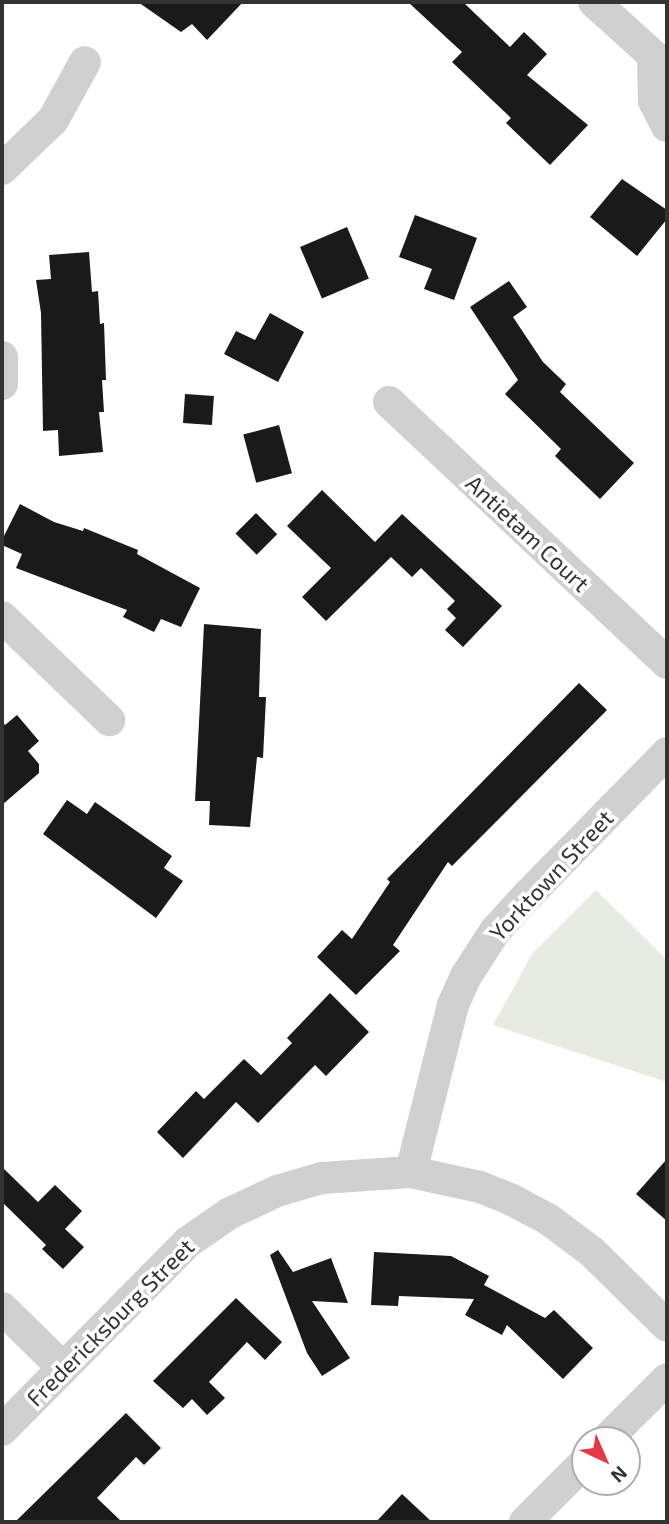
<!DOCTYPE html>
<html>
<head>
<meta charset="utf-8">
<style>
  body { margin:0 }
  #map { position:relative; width:669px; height:1524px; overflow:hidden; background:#fff; font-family:"Exo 2",sans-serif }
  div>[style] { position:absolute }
  .green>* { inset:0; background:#e6ecdf }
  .building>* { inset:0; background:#1a1a1a; transform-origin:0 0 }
  .minor>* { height:32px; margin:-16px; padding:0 16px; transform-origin:16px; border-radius:16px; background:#d0d0d0 }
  span { translate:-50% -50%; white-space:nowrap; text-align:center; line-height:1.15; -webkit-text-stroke:7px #fff; paint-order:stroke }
  .street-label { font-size:23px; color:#333 }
  .frame { position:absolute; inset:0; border:4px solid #333; pointer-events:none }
  .north { position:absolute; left:571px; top:1426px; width:70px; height:70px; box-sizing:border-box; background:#fff; border:2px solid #adadad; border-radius:50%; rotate:136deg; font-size:19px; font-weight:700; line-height:28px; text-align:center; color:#333 }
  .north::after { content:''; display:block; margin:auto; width:24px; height:32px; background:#e63946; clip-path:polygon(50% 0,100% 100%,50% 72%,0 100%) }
</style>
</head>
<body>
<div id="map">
  <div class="green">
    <i style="clip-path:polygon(596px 890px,667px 960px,667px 1082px,493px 1025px,532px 954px)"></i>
  </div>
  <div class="building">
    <i style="clip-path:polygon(138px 2px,243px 2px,207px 40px,192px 24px,181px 32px)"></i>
    <i style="clip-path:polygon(408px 2px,463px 2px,510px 47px,524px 32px,547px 54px,527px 75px,588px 125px,550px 165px,506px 123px,511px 118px,452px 62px,462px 52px)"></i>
    <i style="clip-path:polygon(622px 179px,667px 210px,667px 219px,637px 256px,590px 217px)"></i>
    <i style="clip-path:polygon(415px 215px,477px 238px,454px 300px,424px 289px,432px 269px,399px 257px)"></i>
    <i style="left:347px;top:227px;width:56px;height:51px;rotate:67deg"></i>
    <i style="clip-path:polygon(89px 252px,92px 292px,98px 291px,100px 324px,104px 323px,106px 380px,102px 380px,104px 412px,99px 412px,103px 452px,59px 456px,58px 430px,43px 431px,41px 313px,36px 280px,51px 279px,49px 255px)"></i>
    <i style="clip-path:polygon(509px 281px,527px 307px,513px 317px,543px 362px,566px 384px,560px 392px,634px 463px,600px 499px,555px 456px,561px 449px,505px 394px,518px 380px,470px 307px)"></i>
    <i style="clip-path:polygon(270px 313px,304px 332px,278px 382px,224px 354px,236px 331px,255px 340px)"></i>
    <i style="left:185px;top:394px;width:29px;height:29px;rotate:4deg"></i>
    <i style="left:279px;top:425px;width:50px;height:37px;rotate:75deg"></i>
    <i style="clip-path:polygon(322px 490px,375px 542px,402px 514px,502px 606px,463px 647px,445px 630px,456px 618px,447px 609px,455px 601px,421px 568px,412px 577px,391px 557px,326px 621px,302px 597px,331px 568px,287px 526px)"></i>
    <i style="clip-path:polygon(20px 504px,54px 522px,83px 531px,84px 528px,138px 550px,137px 554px,200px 588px,181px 627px,161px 619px,154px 632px,123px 617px,127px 610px,16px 568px,22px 554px,2px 545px,2px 540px)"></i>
    <i style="left:256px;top:513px;width:30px;height:29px;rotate:45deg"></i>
    <i style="clip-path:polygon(204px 624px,261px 629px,259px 697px,266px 697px,263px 758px,257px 757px,250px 827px,209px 825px,210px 801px,195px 801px)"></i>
    <i style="clip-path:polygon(579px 683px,607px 710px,452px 866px,448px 862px,393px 945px,400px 951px,356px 995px,317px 957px,342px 930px,352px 939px,390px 882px,387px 879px)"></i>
    <i style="clip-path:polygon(17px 715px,39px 741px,28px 751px,39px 764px,39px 773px,2px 805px,2px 720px,5px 725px)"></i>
    <i style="clip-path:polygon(67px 800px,87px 814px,95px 802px,172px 856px,164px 868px,183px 881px,156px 918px,43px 834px)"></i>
    <i style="clip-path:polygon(330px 993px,369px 1032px,326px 1076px,315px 1065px,258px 1123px,236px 1102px,183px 1158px,157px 1132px,196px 1091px,204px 1099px,244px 1059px,261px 1075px,292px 1043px,287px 1038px)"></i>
    <i style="clip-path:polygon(667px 1159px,667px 1221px,636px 1194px)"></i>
    <i style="clip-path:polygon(2px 1167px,38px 1202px,55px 1185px,82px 1211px,65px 1229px,84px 1247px,63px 1269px,42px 1249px,46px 1245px,2px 1202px)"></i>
    <i style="clip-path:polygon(278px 1250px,293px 1272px,331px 1258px,348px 1303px,312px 1301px,350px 1358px,322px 1376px,307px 1353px,270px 1255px)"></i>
    <i style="clip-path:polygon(374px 1252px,451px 1256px,489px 1276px,484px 1285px,545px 1318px,554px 1310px,593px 1348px,563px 1379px,507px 1325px,502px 1335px,465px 1315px,474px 1299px,399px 1296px,398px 1306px,371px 1305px)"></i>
    <i style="clip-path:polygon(236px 1298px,282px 1342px,265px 1360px,247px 1342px,209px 1382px,225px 1398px,207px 1415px,192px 1399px,183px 1408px,153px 1381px)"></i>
    <i style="clip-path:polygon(126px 1413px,161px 1448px,144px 1465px,136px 1457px,97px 1498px,122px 1522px,15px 1522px)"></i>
    <i style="clip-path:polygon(402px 1494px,432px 1522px,376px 1522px)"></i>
  </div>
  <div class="minor">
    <i style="left:594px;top:2px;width:98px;rotate:42.1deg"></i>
    <i style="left:653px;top:59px;width:42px;rotate:88.6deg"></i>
    <i style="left:654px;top:101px;width:28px;rotate:63deg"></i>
    <i style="left:2px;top:169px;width:71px;rotate:-43.9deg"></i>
    <i style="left:53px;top:120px;width:66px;rotate:-61.1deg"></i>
    <i style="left:2px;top:357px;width:27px;rotate:90deg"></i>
    <i style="left:389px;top:402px;width:381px;rotate:43.2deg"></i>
    <i style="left:2px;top:617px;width:149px;rotate:43.9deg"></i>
    <i style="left:411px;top:1172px;width:172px;rotate:-75.9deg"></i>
    <i style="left:453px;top:1005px;width:32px;rotate:-66deg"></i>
    <i style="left:466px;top:976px;width:54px;rotate:-57.2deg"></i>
    <i style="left:495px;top:931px;width:47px;rotate:-47.6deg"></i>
    <i style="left:527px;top:896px;width:200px;rotate:-45.6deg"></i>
    <i style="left:2px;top:1308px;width:86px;rotate:44.5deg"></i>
    <i style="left:2px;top:1430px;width:264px;rotate:-45.3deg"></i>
    <i style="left:188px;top:1242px;width:51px;rotate:-34.6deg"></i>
    <i style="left:230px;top:1213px;width:52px;rotate:-25.1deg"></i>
    <i style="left:277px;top:1191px;width:47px;rotate:-16.1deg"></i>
    <i style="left:322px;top:1178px;width:89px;rotate:-3.9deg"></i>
    <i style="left:411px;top:1172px;width:71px;rotate:12.3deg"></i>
    <i style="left:480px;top:1187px;width:32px;rotate:22deg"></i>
    <i style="left:510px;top:1199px;width:43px;rotate:27.8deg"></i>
    <i style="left:548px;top:1219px;width:55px;rotate:36.9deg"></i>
    <i style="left:592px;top:1252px;width:105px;rotate:44.6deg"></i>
    <i style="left:606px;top:1440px;width:86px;rotate:-45deg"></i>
    <i style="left:525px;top:1522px;width:85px;rotate:-45deg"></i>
  </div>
  <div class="street-label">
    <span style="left:528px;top:533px;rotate:43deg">Antietam Court</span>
    <span style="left:551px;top:875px;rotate:-47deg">Yorktown Street</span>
    <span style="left:110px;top:1322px;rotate:-45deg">Fredericksburg Street</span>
  </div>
  <div class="frame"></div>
  <div class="north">N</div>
</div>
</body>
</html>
